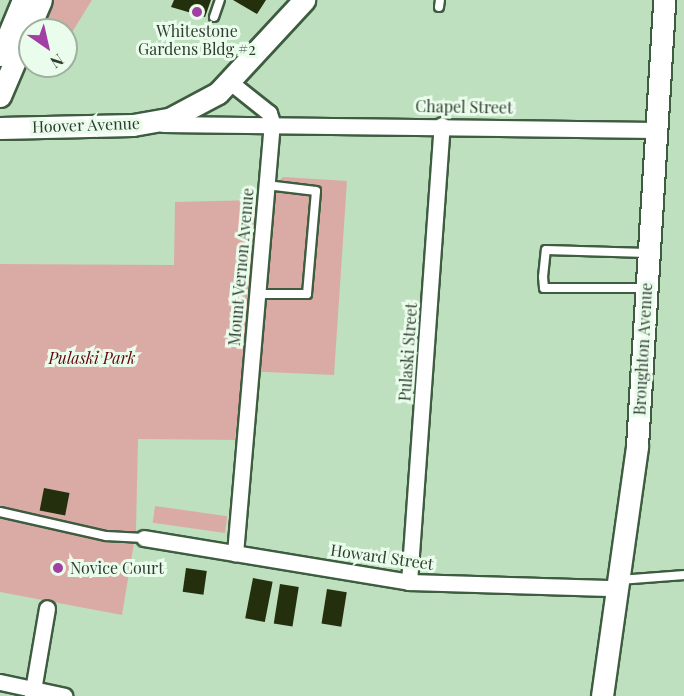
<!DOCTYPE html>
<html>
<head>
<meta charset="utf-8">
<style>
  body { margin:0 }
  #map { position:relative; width:684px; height:696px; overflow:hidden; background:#bee0bf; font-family:"Playfair Display",serif }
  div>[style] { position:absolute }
  .green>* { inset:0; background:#daaba5; transform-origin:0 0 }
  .building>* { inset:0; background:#24300d; transform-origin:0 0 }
  .roads { filter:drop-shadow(2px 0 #3e5c40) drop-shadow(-2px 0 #3e5c40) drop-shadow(0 2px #3e5c40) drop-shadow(0 -2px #3e5c40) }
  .lane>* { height:8px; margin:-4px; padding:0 4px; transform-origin:4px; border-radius:4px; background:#fff }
  .street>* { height:15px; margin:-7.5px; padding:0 7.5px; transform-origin:7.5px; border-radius:7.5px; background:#fff }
  .secondary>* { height:21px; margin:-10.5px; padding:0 10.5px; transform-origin:10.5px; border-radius:10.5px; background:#fff }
  .dots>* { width:16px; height:16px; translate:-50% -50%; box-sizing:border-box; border:3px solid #eafceb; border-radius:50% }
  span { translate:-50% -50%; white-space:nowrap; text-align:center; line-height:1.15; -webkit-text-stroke:6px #eafceb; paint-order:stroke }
  .poi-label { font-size:16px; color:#2f3d30 }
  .left { translate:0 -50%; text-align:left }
  .street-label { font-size:16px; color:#2f3d30 }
  .park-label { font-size:16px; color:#60050a; font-style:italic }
  .north { position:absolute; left:18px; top:18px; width:60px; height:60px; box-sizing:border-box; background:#eafceb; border:2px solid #9fb0a0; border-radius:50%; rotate:146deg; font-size:16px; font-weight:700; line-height:24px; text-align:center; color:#2f3d30 }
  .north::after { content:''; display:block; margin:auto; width:21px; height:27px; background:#a13fa5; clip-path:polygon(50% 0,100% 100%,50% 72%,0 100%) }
</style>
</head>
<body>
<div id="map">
  <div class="green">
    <i style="clip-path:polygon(49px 0,92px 0,66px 42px,66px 30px,36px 30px)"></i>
    <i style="clip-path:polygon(283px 177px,347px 181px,334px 375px,243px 371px,235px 440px,138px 439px,136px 531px,122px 615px,0 592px,0 264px,174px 265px,175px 202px,260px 200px)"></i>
    <i style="left:155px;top:506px;width:73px;height:17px;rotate:8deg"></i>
  </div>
  <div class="building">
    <i style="clip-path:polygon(174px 0,211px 0,205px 17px,171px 7px)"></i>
    <i style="clip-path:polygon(233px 0,266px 0,257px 14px)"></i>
    <i style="left:44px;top:488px;width:26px;height:23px;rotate:11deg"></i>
    <i style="left:186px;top:568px;width:21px;height:24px;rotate:8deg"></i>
    <i style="left:253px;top:578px;width:20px;height:41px;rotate:11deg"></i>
    <i style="left:280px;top:584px;width:19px;height:40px;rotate:9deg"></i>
    <i style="left:327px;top:589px;width:20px;height:35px;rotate:9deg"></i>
  </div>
  <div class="roads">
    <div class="lane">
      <i style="left:439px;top:7px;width:7px;rotate:-82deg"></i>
      <i style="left:214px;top:17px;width:18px;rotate:-71deg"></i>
      <i style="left:645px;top:288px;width:101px;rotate:180deg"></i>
      <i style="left:544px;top:288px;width:11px;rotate:-95deg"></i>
      <i style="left:543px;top:277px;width:27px;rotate:-84deg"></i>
      <i style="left:546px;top:250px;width:101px;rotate:1.7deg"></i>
      <i style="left:257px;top:294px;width:50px"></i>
      <i style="left:307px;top:294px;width:103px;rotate:-85deg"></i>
      <i style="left:316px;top:191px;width:50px;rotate:-173.2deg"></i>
      <i style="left:0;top:512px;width:109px;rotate:12.8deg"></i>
      <i style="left:106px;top:536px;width:38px;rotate:3deg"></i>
      <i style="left:620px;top:580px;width:64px;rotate:-4.5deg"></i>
    </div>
    <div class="street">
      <i style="left:230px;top:82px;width:50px;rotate:38.5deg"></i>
      <i style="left:269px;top:113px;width:9px;rotate:72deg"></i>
      <i style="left:272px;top:122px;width:433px;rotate:94.9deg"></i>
      <i style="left:163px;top:124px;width:492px;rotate:0.7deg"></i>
      <i style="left:144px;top:538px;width:269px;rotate:9.4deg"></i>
      <i style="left:409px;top:582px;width:208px;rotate:1.7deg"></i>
      <i style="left:409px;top:582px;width:458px;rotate:-85.9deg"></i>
      <i style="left:0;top:682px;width:66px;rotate:12.2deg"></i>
      <i style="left:32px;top:696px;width:89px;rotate:-80.3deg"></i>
    </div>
    <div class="secondary">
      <i style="left:0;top:55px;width:60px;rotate:-67.3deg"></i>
      <i style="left:0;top:96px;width:104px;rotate:-66.9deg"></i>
      <i style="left:0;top:128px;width:133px;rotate:-1.3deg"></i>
      <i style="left:133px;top:125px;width:39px;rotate:-10deg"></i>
      <i style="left:171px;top:118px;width:53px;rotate:-28deg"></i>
      <i style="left:218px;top:93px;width:127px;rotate:-47.2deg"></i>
      <i style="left:602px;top:696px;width:252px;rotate:-82deg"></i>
      <i style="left:637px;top:446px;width:447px;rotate:-86.5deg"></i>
    </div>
  </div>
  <div class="dots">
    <i style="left:197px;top:12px;background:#a13fa5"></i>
    <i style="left:58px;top:568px;background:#a13fa5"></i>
  </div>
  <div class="poi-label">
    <span style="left:197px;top:40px">Whitestone<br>Gardens Bldg #2</span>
    <span class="left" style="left:70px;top:568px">Novice Court</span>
  </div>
  <div class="street-label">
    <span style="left:464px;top:107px;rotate:1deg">Chapel Street</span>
    <span style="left:86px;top:125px;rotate:-2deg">Hoover Avenue</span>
    <span style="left:241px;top:267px;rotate:-85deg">Mount Vernon Avenue</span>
    <span style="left:643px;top:349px;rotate:-87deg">Broughton Avenue</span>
    <span style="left:408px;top:352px;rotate:-86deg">Pulaski Street</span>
    <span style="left:382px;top:557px;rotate:8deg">Howard Street</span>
  </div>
  <div class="park-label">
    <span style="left:92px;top:358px">Pulaski Park</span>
  </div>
  <div class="north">N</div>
</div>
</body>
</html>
